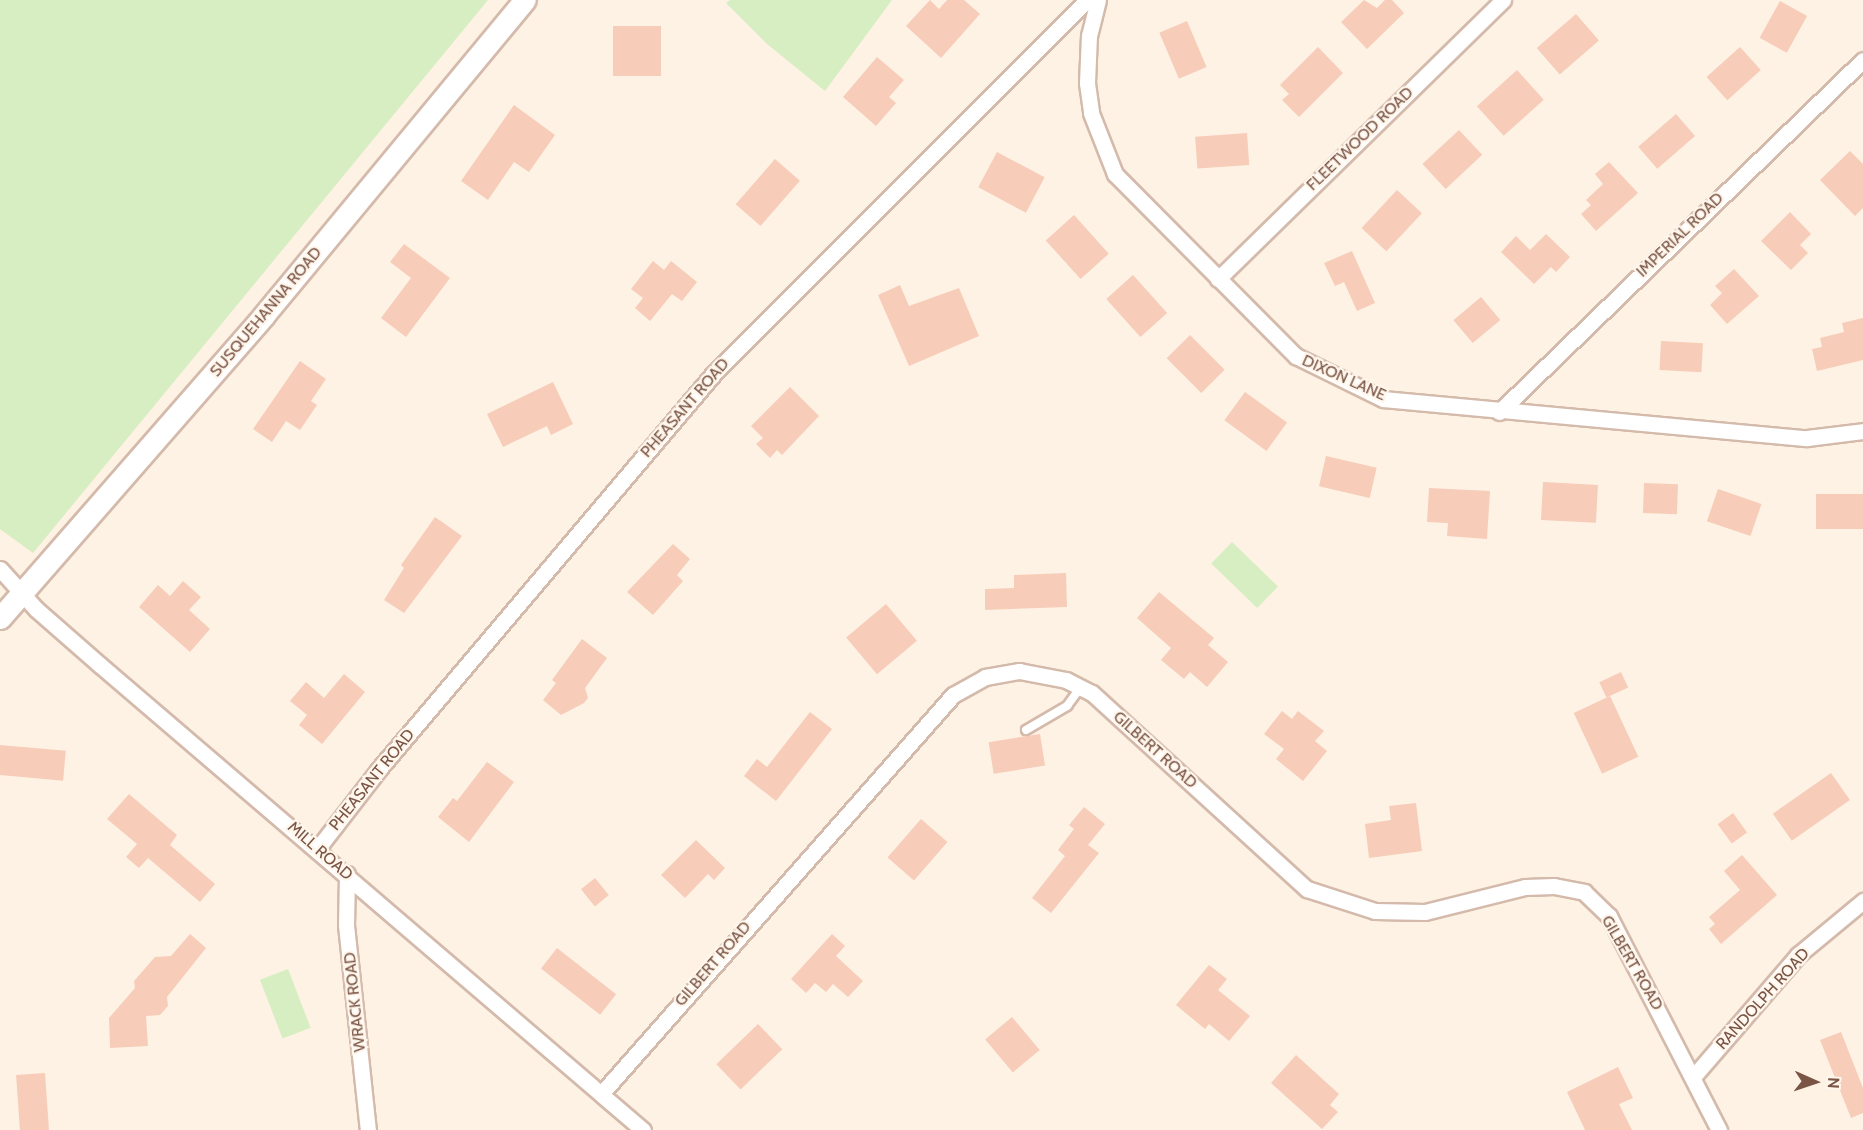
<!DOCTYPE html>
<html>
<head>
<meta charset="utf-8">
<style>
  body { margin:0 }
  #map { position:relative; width:1863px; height:1130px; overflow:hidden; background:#fef2e4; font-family:Cabin,sans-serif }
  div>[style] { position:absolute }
  .green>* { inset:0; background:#d6eec1; transform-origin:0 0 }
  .building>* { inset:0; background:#f7ccb9; transform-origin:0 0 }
  .roads { filter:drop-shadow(2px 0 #d4baab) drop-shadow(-2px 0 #d4baab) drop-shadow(0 2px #d4baab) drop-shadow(0 -2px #d4baab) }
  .lane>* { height:8px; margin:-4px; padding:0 4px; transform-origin:4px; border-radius:4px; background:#fff }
  .street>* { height:15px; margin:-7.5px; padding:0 7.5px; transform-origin:7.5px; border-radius:7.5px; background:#fff }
  .secondary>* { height:21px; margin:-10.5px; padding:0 10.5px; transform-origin:10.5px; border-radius:10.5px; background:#fff }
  span { translate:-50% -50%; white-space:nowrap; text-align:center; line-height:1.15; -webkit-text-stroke:4.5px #fff6ec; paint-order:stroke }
  .street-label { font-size:16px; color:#7a5546 }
  .north { position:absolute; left:1785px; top:1052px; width:60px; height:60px; -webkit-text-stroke:4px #fff6ec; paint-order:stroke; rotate:93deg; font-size:16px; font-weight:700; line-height:24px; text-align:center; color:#7a5546 }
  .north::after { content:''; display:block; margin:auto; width:21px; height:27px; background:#7a5546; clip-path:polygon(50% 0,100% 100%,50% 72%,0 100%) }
</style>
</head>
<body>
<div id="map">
  <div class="green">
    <i style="clip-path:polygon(0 0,488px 0,33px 553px,0 529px)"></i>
    <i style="clip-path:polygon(730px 0,892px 0,825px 91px,767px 44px,726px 3px)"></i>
    <i style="left:1232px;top:542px;width:64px;height:30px;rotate:44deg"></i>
    <i style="left:288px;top:969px;width:63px;height:30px;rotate:69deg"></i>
  </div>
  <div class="building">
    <i style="clip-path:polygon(930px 0,939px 9px,947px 0,964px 0,980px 14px,941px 58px,906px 26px)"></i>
    <i style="clip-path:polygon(1364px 0,1377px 8px,1385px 0,1392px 0,1404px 13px,1367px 49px,1341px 22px)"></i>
    <i style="left:1780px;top:1px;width:31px;height:42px;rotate:29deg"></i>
    <i style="left:1576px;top:14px;width:35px;height:52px;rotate:49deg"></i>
    <i style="left:1187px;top:21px;width:50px;height:30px;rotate:67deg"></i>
    <i style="left:661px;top:26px;width:50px;height:48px;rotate:90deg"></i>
    <i style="clip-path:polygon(1318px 47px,1343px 73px,1299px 117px,1282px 100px,1289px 94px,1280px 85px)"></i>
    <i style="left:1740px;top:47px;width:31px;height:45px;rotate:48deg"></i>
    <i style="clip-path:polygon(877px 57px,904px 80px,889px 97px,896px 103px,876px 126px,843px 97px)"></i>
    <i style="left:1517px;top:70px;width:40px;height:54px;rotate:48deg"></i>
    <i style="clip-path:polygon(514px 105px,555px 135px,529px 172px,514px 162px,488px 200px,461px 181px)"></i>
    <i style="left:1676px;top:114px;width:29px;height:50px;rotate:49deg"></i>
    <i style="left:1459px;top:130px;width:34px;height:50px;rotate:47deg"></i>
    <i style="left:1247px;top:133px;width:32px;height:52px;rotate:86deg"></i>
    <i style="clip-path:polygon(1850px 151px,1863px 164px,1863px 208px,1855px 216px,1820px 180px)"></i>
    <i style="left:997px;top:152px;width:54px;height:40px;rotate:28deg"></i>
    <i style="left:775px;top:159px;width:33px;height:60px;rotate:41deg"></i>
    <i style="clip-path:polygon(1609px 162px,1638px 193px,1596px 231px,1581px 214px,1591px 205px,1586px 200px,1603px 184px,1595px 174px)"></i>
    <i style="left:1397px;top:190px;width:34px;height:52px;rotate:43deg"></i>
    <i style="clip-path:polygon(1790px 212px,1811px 234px,1800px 245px,1808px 253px,1791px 270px,1761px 241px)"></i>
    <i style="left:1074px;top:215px;width:52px;height:38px;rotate:48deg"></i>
    <i style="clip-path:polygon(1546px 234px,1570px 257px,1556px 272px,1551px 267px,1534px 284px,1501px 252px,1516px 236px,1530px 250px)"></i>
    <i style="clip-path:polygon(404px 244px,450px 278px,406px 337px,381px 318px,411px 278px,390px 262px)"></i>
    <i style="clip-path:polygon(1352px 251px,1375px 303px,1357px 311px,1344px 282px,1335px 286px,1324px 263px)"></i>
    <i style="clip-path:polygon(653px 261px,664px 270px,671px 261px,697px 282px,682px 301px,672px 294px,650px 321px,635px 308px,643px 298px,631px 289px)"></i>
    <i style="clip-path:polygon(1734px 269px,1759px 296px,1727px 324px,1710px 305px,1722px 293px,1715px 286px)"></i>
    <i style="left:1133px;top:275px;width:51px;height:36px;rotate:48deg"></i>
    <i style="clip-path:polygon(900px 285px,909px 306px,959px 288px,979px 336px,909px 366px,878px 295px)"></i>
    <i style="left:1481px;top:297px;width:30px;height:36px;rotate:50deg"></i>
    <i style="clip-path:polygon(1863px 318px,1863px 360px,1817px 371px,1812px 349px,1822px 347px,1820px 338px,1844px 332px,1842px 323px)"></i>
    <i style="left:1190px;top:335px;width:49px;height:33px;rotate:45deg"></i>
    <i style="left:1661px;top:341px;width:42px;height:29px;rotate:3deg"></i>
    <i style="clip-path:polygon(300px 361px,326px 379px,311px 401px,317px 405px,300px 430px,286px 421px,272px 442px,253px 429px)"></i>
    <i style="clip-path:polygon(553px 382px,573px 424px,551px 435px,547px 426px,503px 447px,487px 414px)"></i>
    <i style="clip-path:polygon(790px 387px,819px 416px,782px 455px,777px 450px,770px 458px,756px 444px,763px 438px,751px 426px)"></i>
    <i style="left:1245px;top:392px;width:52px;height:35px;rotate:36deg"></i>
    <i style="left:1326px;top:456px;width:52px;height:31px;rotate:13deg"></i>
    <i style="left:1543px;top:482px;width:55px;height:38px;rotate:3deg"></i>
    <i style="left:1644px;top:483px;width:34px;height:30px;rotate:2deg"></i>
    <i style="clip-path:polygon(1429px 488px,1490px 491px,1487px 539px,1447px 536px,1448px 523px,1427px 522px)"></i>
    <i style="left:1718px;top:489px;width:46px;height:34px;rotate:19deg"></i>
    <i style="left:1863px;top:494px;width:35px;height:47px;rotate:90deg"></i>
    <i style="clip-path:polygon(435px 517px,462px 536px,404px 613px,384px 600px,404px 568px,401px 565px)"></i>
    <i style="clip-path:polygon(673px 544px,690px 559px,677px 575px,683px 581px,653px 615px,627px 592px)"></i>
    <i style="clip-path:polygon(1066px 573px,1067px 607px,985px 610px,985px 589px,1014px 588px,1014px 575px)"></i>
    <i style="clip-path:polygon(183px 581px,201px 597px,189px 610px,210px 629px,190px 652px,139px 607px,158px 585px,170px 596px)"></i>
    <i style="clip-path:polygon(1159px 592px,1214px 638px,1208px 645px,1228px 662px,1207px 687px,1190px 672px,1184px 679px,1161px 660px,1171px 648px,1137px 618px)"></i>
    <i style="left:886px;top:604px;width:48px;height:52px;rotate:50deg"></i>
    <i style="clip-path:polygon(582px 639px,607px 658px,585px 688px,588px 698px,584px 703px,561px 715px,543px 700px,556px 683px,552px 680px)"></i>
    <i style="left:1621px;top:672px;width:17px;height:24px;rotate:65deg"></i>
    <i style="clip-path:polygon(344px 674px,365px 692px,322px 744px,299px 725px,307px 715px,290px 701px,306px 682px,324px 698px)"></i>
    <i style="left:1610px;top:696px;width:67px;height:40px;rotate:65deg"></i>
    <i style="clip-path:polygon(1282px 711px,1292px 719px,1298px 711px,1324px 731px,1315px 741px,1327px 751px,1303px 781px,1276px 759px,1284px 749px,1264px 734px)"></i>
    <i style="clip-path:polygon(810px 712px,832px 729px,776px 801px,744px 776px,757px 759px,767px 767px)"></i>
    <i style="left:1040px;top:734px;width:32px;height:52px;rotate:81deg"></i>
    <i style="left:0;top:745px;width:66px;height:30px;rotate:5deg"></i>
    <i style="clip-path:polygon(487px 762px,514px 782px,469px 842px,438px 817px,453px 798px,457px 801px)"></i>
    <i style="left:1831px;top:773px;width:33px;height:71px;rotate:55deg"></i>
    <i style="clip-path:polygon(129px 794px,177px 835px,170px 845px,215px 884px,200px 902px,148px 858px,139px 868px,126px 857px,137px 844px,107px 819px)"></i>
    <i style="clip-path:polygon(1416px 803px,1422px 851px,1369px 858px,1365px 824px,1391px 820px,1389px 806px)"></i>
    <i style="clip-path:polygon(1084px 807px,1105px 824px,1088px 845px,1099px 853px,1051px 913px,1032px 898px,1065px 856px,1058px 850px,1074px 829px,1069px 825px)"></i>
    <i style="left:1733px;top:813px;width:24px;height:19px;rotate:54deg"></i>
    <i style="left:921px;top:819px;width:35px;height:51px;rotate:41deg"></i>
    <i style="clip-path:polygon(696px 840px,725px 868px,714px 880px,708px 874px,685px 898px,661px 875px)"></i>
    <i style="clip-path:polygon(1742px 855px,1777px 895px,1721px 944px,1709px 929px,1715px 924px,1709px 917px,1740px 890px,1724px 871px)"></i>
    <i style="left:595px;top:878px;width:22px;height:18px;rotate:51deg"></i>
    <i style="clip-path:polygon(190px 934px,206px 948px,167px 997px,168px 1006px,160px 1015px,146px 1016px,148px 1046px,110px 1048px,109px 1018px,135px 988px,134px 981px,155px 957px,171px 956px)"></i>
    <i style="clip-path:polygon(832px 934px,845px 946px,836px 956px,863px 981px,848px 997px,833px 984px,826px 992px,815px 983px,806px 993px,791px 979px)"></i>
    <i style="left:557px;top:948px;width:75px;height:26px;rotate:38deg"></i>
    <i style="clip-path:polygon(1209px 965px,1227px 979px,1218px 990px,1250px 1016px,1229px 1041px,1209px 1024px,1205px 1029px,1176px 1005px)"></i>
    <i style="left:1012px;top:1017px;width:43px;height:35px;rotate:50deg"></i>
    <i style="left:758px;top:1024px;width:35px;height:58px;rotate:46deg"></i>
    <i style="clip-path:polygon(1841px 1032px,1863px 1088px,1863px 1113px,1851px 1118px,1820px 1040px)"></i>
    <i style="clip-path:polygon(1296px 1055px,1339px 1094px,1330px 1105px,1338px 1112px,1322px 1129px,1271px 1083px)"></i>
    <i style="clip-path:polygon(1618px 1067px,1633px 1098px,1619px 1104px,1632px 1130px,1585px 1130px,1567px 1092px)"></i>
    <i style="left:45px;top:1073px;width:57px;height:29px;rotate:86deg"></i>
  </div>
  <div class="roads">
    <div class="lane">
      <i style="left:1026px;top:730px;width:48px;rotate:-30.3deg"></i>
      <i style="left:1067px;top:706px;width:24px;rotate:-54deg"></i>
    </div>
    <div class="street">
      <i style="left:1098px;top:0;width:36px;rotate:104deg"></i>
      <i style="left:1089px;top:35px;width:48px;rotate:92.4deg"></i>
      <i style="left:1087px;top:83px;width:30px;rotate:82deg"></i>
      <i style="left:1091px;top:113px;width:66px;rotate:68.5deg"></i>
      <i style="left:1115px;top:174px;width:257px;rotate:45.2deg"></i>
      <i style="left:1296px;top:356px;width:97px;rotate:26.3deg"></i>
      <i style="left:1383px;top:399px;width:426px;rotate:5.3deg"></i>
      <i style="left:1807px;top:438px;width:56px;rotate:-7.1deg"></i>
      <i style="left:1218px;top:279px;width:399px;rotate:-44.4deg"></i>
      <i style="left:1499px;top:412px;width:506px;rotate:-44.04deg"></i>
      <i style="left:0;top:569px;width:54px;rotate:48deg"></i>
      <i style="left:36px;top:609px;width:85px;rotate:41.2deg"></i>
      <i style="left:100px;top:665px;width:715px;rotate:40.58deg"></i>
      <i style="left:318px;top:848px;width:100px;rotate:-52.3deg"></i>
      <i style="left:379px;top:769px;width:520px;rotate:-49.76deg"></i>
      <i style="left:715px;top:372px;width:526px;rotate:-45deg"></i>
      <i style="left:347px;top:874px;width:51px;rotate:91.1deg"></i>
      <i style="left:346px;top:925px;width:206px;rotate:83.9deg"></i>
      <i style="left:1694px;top:1076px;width:160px;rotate:-49.3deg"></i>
      <i style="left:1798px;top:955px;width:85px;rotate:-39.7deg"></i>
      <i style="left:601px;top:1094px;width:532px;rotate:-48.58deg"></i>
      <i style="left:953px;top:695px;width:37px;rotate:-29deg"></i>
      <i style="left:985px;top:677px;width:35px;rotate:-10deg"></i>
      <i style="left:1019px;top:671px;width:48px;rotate:10.8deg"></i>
      <i style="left:1066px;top:680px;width:29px;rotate:27deg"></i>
      <i style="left:1092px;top:693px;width:291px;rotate:42.4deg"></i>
      <i style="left:1307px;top:889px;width:71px;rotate:17.9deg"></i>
      <i style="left:1375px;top:911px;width:50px;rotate:1.1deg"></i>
      <i style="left:1425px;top:912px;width:103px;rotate:-14deg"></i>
      <i style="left:1525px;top:887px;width:29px;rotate:-2deg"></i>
      <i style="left:1554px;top:886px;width:31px;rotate:11deg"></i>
      <i style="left:1584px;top:892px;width:35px;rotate:44deg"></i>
      <i style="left:1609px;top:916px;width:241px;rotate:62.8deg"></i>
    </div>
    <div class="secondary">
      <i style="left:0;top:618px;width:402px;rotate:-48.9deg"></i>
      <i style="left:264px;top:315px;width:409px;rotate:-50.4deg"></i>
    </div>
  </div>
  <div class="street-label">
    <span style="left:1360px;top:139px;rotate:-44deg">FLEETWOOD ROAD</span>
    <span style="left:1680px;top:235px;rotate:-44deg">IMPERIAL ROAD</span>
    <span style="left:266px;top:312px;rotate:-50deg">SUSQUEHANNA ROAD</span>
    <span style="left:1344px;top:378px;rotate:24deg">DIXON LANE</span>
    <span style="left:685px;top:408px;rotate:-49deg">PHEASANT ROAD</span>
    <span style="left:1155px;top:750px;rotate:42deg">GILBERT ROAD</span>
    <span style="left:372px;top:780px;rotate:-51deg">PHEASANT ROAD</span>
    <span style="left:320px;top:851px;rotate:41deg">MILL ROAD</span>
    <span style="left:1632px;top:963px;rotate:60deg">GILBERT ROAD</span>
    <span style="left:713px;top:964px;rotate:-49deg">GILBERT ROAD</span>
    <span style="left:1763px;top:999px;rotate:-48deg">RANDOLPH ROAD</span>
    <span style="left:355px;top:1002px;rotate:-96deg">WRACK ROAD</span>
  </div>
  <div class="north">N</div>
</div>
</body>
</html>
